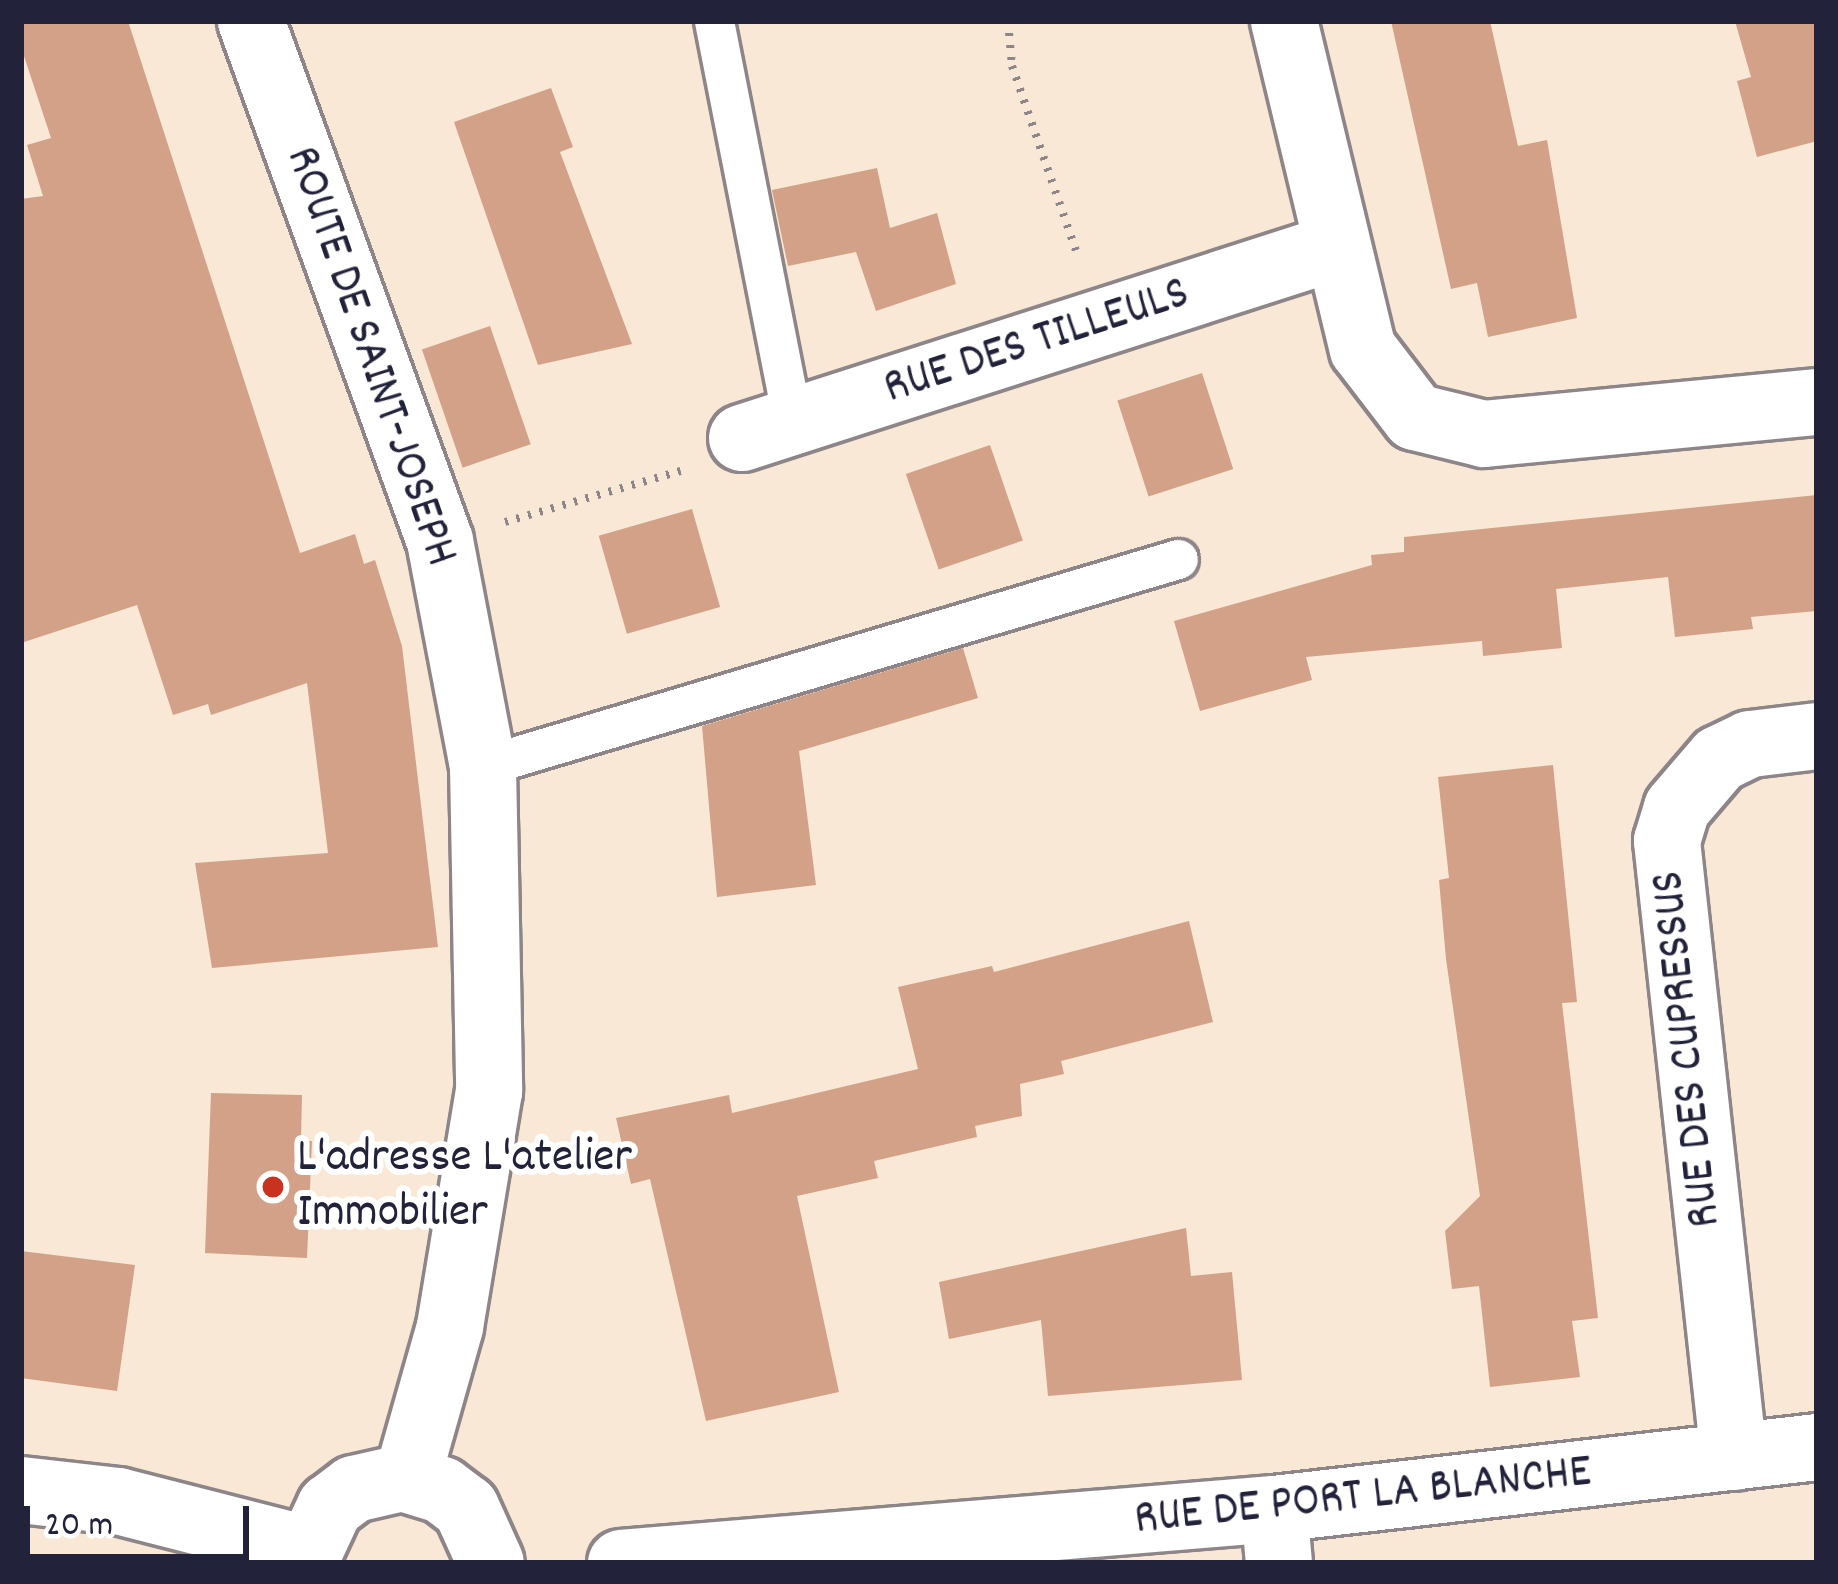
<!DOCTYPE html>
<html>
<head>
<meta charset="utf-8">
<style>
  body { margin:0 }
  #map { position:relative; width:1838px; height:1584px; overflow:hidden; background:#f8e8d5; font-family:Dekko,sans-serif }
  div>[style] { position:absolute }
  .building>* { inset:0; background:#d3a187; transform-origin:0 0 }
  .path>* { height:8px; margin-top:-4px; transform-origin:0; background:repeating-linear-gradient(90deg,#8d8588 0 3px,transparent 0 12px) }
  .roads { filter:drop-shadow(3px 0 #8d8588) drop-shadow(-3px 0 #8d8588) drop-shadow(0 3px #8d8588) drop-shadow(0 -3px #8d8588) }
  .service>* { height:39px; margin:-19.5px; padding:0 19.5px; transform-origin:19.5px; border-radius:19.5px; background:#fff }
  .minor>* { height:66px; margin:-33px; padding:0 33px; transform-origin:33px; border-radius:33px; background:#fff }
  .tertiary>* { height:66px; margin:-33px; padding:0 33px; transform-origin:33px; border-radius:33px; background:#fff }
  .dots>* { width:33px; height:33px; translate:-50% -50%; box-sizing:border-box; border:6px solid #fff; border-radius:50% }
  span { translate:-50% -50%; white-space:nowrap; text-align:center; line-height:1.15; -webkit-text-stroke:12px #fff; paint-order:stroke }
  .street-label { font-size:48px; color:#22223b }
  .poi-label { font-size:48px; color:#22223b }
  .left { translate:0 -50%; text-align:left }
  .frame { position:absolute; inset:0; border:24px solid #22223b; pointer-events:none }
  .scale { position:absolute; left:24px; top:1506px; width:225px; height:54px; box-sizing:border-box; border:6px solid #22223b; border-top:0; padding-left:15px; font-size:36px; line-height:42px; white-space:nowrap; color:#22223b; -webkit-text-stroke:9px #fff; paint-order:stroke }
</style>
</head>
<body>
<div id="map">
  <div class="building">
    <i style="clip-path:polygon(21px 21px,128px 21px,300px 553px,355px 534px,364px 564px,375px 560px,402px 646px,438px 947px,212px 968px,195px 863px,328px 853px,307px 683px,211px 715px,208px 704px,173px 715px,137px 605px,21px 643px,21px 199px,43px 196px,27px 145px,51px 138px,21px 47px)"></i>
    <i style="clip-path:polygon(1391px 21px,1490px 21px,1518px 146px,1547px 140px,1577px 318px,1488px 337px,1477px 283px,1451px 289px)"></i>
    <i style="clip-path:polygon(1735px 21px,1817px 21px,1817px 141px,1757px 157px,1737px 81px,1751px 77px)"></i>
    <i style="clip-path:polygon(551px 88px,573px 147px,560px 152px,632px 344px,538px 365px,454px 122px)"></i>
    <i style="clip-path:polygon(877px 168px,890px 228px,937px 213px,956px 284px,876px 311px,856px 252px,788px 266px,772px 190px)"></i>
    <i style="left:490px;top:326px;width:125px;height:72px;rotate:71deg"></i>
    <i style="left:1202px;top:373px;width:101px;height:89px;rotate:72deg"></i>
    <i style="left:990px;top:445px;width:101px;height:89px;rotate:71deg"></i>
    <i style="clip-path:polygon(1817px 495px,1817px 611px,1751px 617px,1753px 629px,1675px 637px,1668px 577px,1556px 589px,1562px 648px,1483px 656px,1482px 641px,1306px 657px,1312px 680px,1200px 711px,1174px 621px,1372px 565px,1371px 555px,1404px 552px,1404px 537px)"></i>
    <i style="left:692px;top:509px;width:102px;height:97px;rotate:74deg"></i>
    <i style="clip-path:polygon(963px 648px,978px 698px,799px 751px,816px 885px,717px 897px,702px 726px)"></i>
    <i style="clip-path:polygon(1553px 765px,1577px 1002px,1562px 1003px,1598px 1318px,1572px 1321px,1580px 1377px,1490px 1387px,1479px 1286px,1452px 1289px,1445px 1231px,1480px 1196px,1446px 959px,1439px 880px,1449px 878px,1438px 777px)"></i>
    <i style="clip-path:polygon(1189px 921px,1213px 1022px,1061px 1061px,1064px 1074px,1020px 1084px,1022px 1116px,975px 1126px,977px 1137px,874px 1161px,878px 1178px,797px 1196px,839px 1392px,706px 1421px,650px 1179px,631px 1184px,616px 1118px,729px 1095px,732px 1113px,918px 1069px,898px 987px,992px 966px,994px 972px)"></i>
    <i style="clip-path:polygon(211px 1093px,302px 1095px,301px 1141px,312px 1141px,307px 1258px,205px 1253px)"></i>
    <i style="clip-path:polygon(1186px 1228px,1191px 1276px,1232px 1272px,1242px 1380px,1048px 1396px,1041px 1320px,949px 1339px,939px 1282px)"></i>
    <i style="clip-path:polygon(21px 1251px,135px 1265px,117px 1391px,21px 1378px)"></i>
  </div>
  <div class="path">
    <i style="left:1008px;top:21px;width:45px;rotate:84.9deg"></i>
    <i style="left:1012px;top:66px;width:199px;rotate:70.9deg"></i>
    <i style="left:505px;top:522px;width:183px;rotate:-16.2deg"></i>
  </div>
  <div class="roads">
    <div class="service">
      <i style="left:714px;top:21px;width:409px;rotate:78.9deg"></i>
      <i style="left:483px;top:766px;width:725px;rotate:-16.59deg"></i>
    </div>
    <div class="minor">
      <i style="left:1284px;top:21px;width:337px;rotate:76.5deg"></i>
      <i style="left:1363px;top:349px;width:86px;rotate:52.6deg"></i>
      <i style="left:1415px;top:417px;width:71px;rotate:13.8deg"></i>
      <i style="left:1484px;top:434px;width:335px;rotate:-5.5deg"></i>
      <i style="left:742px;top:438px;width:621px;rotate:-17.82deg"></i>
      <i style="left:1734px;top:1457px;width:620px;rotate:-96.21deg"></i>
      <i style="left:1667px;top:841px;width:34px;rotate:-73deg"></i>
      <i style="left:1677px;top:808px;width:65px;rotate:-49.4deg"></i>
      <i style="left:1719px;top:759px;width:34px;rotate:-26deg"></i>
      <i style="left:1750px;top:744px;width:67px;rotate:-6.8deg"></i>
      <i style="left:21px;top:1490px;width:98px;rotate:6.5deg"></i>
      <i style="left:118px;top:1501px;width:195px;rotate:14.3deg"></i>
      <i style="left:1274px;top:1509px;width:54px;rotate:84.7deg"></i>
      <i style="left:621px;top:1563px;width:655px;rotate:-4.73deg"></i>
      <i style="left:1274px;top:1509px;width:547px;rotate:-6.51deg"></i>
    </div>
    <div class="tertiary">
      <i style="left:251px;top:21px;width:553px;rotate:70.03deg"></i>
      <i style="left:440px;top:541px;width:229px;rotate:79.2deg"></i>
      <i style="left:483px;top:766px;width:325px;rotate:88.9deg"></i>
      <i style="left:489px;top:1091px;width:239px;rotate:99.4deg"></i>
      <i style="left:450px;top:1327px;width:158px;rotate:105.8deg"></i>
      <i style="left:304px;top:1563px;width:62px;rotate:-65.1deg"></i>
      <i style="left:330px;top:1507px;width:30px;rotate:-37deg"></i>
      <i style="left:354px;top:1489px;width:49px;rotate:-12.9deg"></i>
      <i style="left:402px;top:1478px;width:42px;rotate:16.7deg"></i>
      <i style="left:442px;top:1490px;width:30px;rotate:37deg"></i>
      <i style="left:466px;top:1508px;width:60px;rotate:65.6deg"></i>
    </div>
  </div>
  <div class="dots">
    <i style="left:273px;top:1187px;background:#c8321e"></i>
  </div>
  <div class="street-label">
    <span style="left:1037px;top:343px;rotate:-18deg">RUE DES TILLEULS</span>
    <span style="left:369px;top:357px;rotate:71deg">ROUTE DE SAINT-JOSEPH</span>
    <span style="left:1689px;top:1049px;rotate:-96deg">RUE DES CUPRESSUS</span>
    <span style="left:1363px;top:1498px;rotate:-6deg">RUE DE PORT LA BLANCHE</span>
  </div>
  <div class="poi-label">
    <span class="left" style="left:297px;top:1187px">L'adresse L'atelier<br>Immobilier</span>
  </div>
  <div class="frame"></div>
  <div class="scale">20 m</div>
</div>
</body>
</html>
